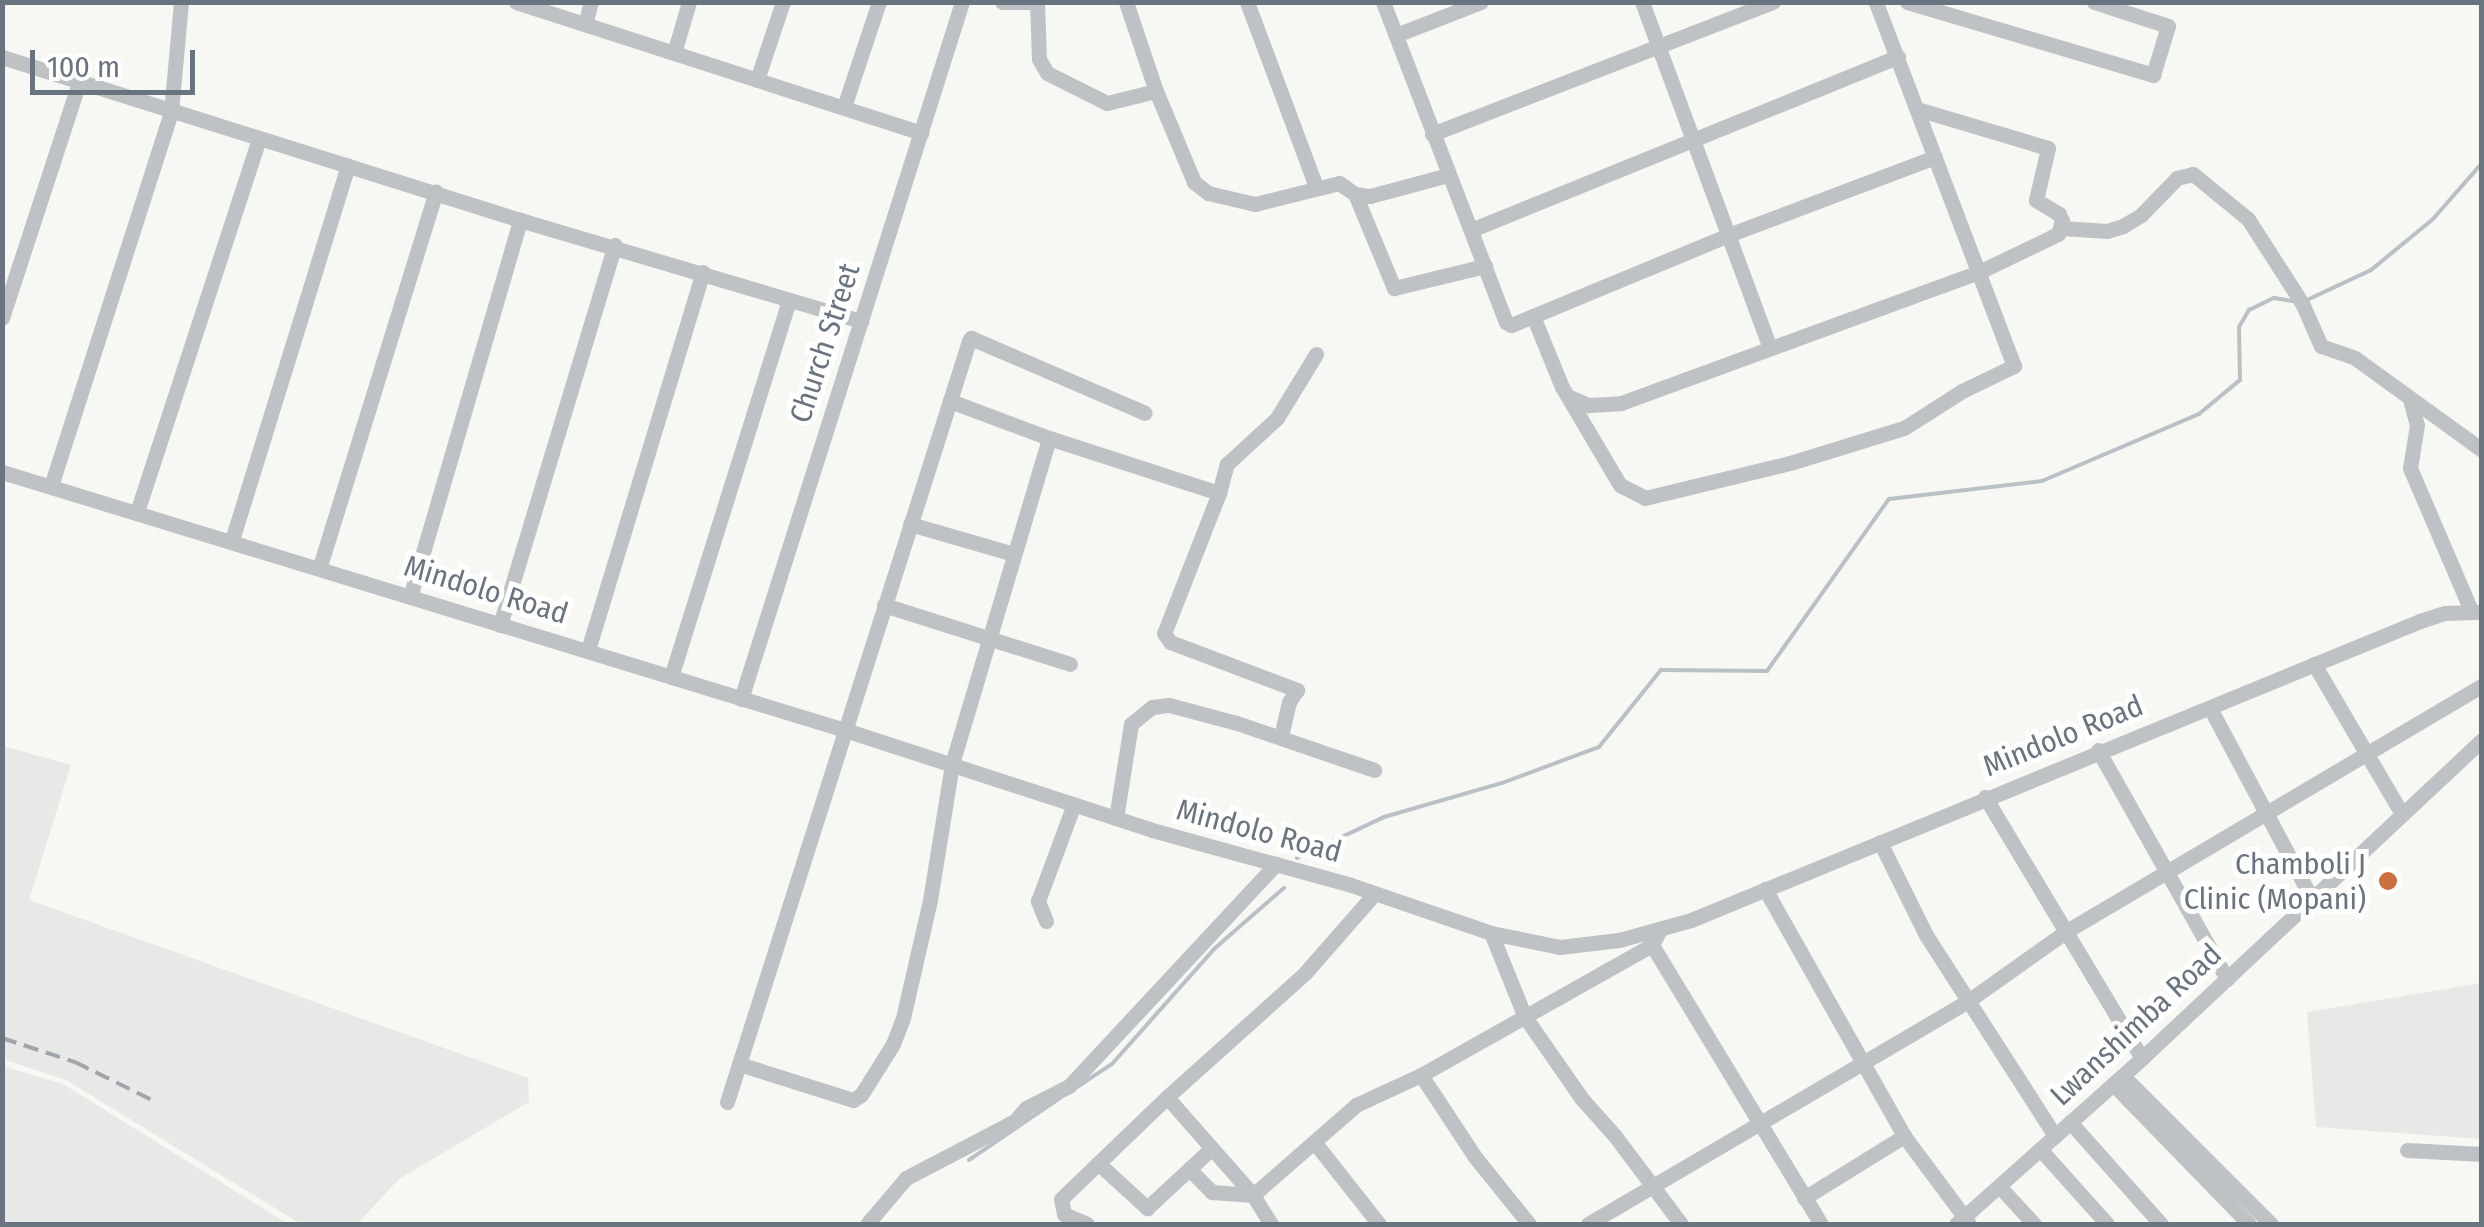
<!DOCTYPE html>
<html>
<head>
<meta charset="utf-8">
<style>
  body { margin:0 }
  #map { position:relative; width:2484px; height:1227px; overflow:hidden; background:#f7f7f4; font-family:"Fira Sans Condensed",sans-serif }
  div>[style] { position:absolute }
  .built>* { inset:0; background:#e7e9e7 }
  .stream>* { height:4px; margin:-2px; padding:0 2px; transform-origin:2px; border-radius:2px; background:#b9c1c6 }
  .minor>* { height:15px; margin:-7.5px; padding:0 7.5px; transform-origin:7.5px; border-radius:7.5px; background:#bfc2c5 }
  .rail>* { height:4px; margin-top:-2px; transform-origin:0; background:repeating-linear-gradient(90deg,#a1a5ab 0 15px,transparent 0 23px) }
  .dots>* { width:28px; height:28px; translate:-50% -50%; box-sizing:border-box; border:5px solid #fff; border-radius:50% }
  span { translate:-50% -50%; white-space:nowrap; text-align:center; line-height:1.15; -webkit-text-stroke:10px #fff; paint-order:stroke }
  .street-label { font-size:30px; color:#6a7481 }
  .poi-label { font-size:30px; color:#6a7481 }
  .right { translate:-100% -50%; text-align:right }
  .frame { position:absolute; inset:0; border:5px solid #6a7481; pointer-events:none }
  .scale { position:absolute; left:30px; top:50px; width:165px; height:45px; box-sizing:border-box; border:5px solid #6a7481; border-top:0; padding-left:12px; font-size:30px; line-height:35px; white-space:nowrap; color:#6a7481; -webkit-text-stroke:8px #fff; paint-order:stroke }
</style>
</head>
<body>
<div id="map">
  <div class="built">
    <i style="clip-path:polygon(3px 746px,71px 765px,29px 900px,528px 1078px,529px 1102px,399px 1179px,357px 1224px,301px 1224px,66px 1080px,3px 1059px)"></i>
    <i style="clip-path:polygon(2481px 983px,2481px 1139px,2316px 1127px,2307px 1012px)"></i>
    <i style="clip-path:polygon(2px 1066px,63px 1084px,288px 1224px,3px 1224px)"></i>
  </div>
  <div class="stream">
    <i style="left:2307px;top:300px;width:71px;rotate:-25.1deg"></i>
    <i style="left:2371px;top:270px;width:80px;rotate:-39.4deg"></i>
    <i style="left:2433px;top:219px;width:74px;rotate:-48.8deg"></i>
    <i style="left:1297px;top:858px;width:96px;rotate:-25.2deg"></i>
    <i style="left:1384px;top:817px;width:123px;rotate:-16.1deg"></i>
    <i style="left:1502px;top:783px;width:103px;rotate:-20.4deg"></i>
    <i style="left:1599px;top:747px;width:99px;rotate:-51.2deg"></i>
    <i style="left:1661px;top:670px;width:106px;rotate:0.5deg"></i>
    <i style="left:1767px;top:671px;width:211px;rotate:-54.7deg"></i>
    <i style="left:1889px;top:499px;width:154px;rotate:-6.7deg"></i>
    <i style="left:2042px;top:481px;width:171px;rotate:-23.1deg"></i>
    <i style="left:2199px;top:414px;width:53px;rotate:-39.7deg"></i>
    <i style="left:2240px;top:380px;width:53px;rotate:-91.1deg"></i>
    <i style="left:2239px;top:327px;width:20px;rotate:-60deg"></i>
    <i style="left:2249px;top:310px;width:28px;rotate:-26deg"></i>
    <i style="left:2274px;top:298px;width:19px;rotate:9deg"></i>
    <i style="left:1077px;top:1087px;width:42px;rotate:-33.3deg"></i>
    <i style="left:1112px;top:1064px;width:154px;rotate:-48.4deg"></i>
    <i style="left:1214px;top:949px;width:93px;rotate:-41.1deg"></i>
    <i style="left:969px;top:1160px;width:110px;rotate:-34.3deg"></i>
  </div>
  <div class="minor">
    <i style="left:516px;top:2px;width:426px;rotate:17.9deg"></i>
    <i style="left:1002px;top:2px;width:28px"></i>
    <i style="left:1037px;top:2px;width:57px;rotate:88deg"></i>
    <i style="left:1039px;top:59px;width:16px;rotate:60deg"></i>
    <i style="left:1047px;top:73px;width:67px;rotate:26.6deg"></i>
    <i style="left:1107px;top:103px;width:50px;rotate:-13.8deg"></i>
    <i style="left:1126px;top:2px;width:94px;rotate:71.4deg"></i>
    <i style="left:1156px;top:91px;width:99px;rotate:67.3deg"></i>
    <i style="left:1194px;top:182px;width:18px;rotate:38deg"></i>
    <i style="left:1208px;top:193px;width:48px;rotate:13.2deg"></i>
    <i style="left:1255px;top:204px;width:87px;rotate:-14deg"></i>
    <i style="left:1339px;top:183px;width:19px;rotate:35deg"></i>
    <i style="left:1355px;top:194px;width:15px;rotate:8deg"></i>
    <i style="left:1370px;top:196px;width:81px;rotate:-15.1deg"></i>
    <i style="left:1247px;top:2px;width:197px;rotate:69.5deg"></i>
    <i style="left:1383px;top:2px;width:343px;rotate:69deg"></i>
    <i style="left:1506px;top:322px;width:6px;rotate:31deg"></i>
    <i style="left:1511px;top:325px;width:24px;rotate:-22deg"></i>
    <i style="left:1533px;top:316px;width:77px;rotate:67.8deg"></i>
    <i style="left:1562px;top:387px;width:114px;rotate:59.4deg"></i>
    <i style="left:1620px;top:485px;width:28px;rotate:27deg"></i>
    <i style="left:1645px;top:498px;width:149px;rotate:-13.6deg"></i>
    <i style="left:1790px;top:463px;width:119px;rotate:-17.1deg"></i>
    <i style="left:1904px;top:428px;width:69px;rotate:-32.5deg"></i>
    <i style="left:1962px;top:391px;width:58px;rotate:-25.7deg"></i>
    <i style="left:2014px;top:366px;width:389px;rotate:-110.8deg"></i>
    <i style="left:1642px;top:2px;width:369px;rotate:69.7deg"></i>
    <i style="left:1907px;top:2px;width:257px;rotate:16.5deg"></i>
    <i style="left:2153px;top:75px;width:51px;rotate:-73deg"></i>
    <i style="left:2168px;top:26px;width:78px;rotate:-162deg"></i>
    <i style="left:585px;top:24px;width:23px;rotate:-75deg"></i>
    <i style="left:1396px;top:35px;width:91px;rotate:-21.2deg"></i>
    <i style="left:674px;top:53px;width:53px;rotate:-73.6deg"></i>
    <i style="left:2px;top:57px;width:543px;rotate:17.47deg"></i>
    <i style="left:520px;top:220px;width:356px;rotate:16.5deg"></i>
    <i style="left:757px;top:80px;width:82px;rotate:-71.6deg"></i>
    <i style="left:844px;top:107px;width:111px;rotate:-71.6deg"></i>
    <i style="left:1432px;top:134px;width:366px;rotate:-21.2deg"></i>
    <i style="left:1355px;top:194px;width:102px;rotate:67.5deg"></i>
    <i style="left:1394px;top:288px;width:94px;rotate:-13.6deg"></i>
    <i style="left:2062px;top:228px;width:45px;rotate:3.8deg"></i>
    <i style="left:2107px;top:231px;width:17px;rotate:-17deg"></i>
    <i style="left:2123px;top:226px;width:21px;rotate:-31deg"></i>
    <i style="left:2141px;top:215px;width:52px;rotate:-45.8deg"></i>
    <i style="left:2177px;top:178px;width:16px;rotate:-14deg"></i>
    <i style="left:2193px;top:174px;width:71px;rotate:39.3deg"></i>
    <i style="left:2248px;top:219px;width:100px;rotate:57.3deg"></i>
    <i style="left:2302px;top:303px;width:47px;rotate:66.2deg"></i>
    <i style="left:2321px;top:346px;width:36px;rotate:19deg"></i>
    <i style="left:2355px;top:358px;width:157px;rotate:35.9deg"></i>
    <i style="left:1471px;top:230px;width:461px;rotate:-22.1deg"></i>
    <i style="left:1533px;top:316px;width:214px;rotate:-22.5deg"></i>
    <i style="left:1731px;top:234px;width:218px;rotate:-20.7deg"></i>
    <i style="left:2px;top:318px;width:248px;rotate:-71.9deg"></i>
    <i style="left:1570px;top:397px;width:20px;rotate:24deg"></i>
    <i style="left:1588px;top:405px;width:33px;rotate:-3deg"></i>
    <i style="left:1621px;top:403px;width:381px;rotate:-20.1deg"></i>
    <i style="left:1979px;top:272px;width:88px;rotate:-25.7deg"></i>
    <i style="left:2058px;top:234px;width:14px;rotate:-73deg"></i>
    <i style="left:2062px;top:221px;width:8px;rotate:-113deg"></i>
    <i style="left:2059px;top:214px;width:27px;rotate:-149deg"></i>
    <i style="left:2036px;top:200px;width:53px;rotate:-77deg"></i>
    <i style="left:2048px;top:148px;width:137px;rotate:-163.4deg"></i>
    <i style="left:2411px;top:403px;width:23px;rotate:75deg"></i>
    <i style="left:2417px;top:425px;width:44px;rotate:99.2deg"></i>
    <i style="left:2410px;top:468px;width:155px;rotate:66.8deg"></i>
    <i style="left:1049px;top:438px;width:179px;rotate:17.9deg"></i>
    <i style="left:1219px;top:493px;width:30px;rotate:-75deg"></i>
    <i style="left:1227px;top:464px;width:68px;rotate:-42.6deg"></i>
    <i style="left:1277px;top:418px;width:75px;rotate:-58.6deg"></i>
    <i style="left:2px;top:472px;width:882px;rotate:17.02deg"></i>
    <i style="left:845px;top:730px;width:323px;rotate:18deg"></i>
    <i style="left:1152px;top:830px;width:206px;rotate:15.4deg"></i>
    <i style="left:1351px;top:885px;width:148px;rotate:18.9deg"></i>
    <i style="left:1491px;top:933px;width:70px;rotate:11.5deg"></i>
    <i style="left:1560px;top:947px;width:59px;rotate:-6.8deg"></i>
    <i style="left:1619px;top:940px;width:75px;rotate:-15.5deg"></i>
    <i style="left:1691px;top:920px;width:788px;rotate:-22.3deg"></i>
    <i style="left:2420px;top:621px;width:26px;rotate:-18deg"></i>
    <i style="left:2445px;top:613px;width:37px;rotate:-2deg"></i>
    <i style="left:51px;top:486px;width:393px;rotate:-72.2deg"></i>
    <i style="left:171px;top:112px;width:110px;rotate:-84.8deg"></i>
    <i style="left:1219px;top:493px;width:150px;rotate:111.4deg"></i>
    <i style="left:1164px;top:633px;width:11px;rotate:56deg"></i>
    <i style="left:1170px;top:642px;width:136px;rotate:20.7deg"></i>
    <i style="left:1297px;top:690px;width:14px;rotate:124deg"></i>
    <i style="left:1289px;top:702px;width:36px;rotate:103deg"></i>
    <i style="left:137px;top:512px;width:392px;rotate:-71.9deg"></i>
    <i style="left:910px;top:524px;width:108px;rotate:16.1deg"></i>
    <i style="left:232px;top:540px;width:392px;rotate:-72.8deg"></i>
    <i style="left:320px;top:566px;width:392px;rotate:-72.8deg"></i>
    <i style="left:410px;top:597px;width:393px;rotate:-73.7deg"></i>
    <i style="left:884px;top:605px;width:195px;rotate:17.6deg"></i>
    <i style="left:500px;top:625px;width:397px;rotate:-73.2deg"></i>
    <i style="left:588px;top:650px;width:395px;rotate:-73.1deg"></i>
    <i style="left:2314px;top:664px;width:174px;rotate:59.6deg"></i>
    <i style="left:671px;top:677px;width:395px;rotate:-72.6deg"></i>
    <i style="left:741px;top:699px;width:731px;rotate:-72.41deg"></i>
    <i style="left:2210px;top:708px;width:217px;rotate:61.9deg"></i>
    <i style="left:2098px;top:750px;width:263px;rotate:60.6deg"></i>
    <i style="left:1985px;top:797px;width:305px;rotate:59deg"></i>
    <i style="left:1116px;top:818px;width:95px;rotate:-80.9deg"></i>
    <i style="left:1131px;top:724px;width:27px;rotate:-39deg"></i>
    <i style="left:1152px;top:707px;width:17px;rotate:-7deg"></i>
    <i style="left:1169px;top:705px;width:70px;rotate:14.8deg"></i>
    <i style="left:1237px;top:723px;width:145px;rotate:18.9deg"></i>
    <i style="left:1880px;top:842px;width:104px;rotate:63.7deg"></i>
    <i style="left:1926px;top:935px;width:239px;rotate:57.3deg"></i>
    <i style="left:1765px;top:889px;width:283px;rotate:60.6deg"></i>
    <i style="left:1904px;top:1136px;width:107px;rotate:53.3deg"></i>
    <i style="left:1046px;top:921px;width:22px;rotate:-112deg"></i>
    <i style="left:1038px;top:901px;width:103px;rotate:-69.6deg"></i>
    <i style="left:1491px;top:933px;width:91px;rotate:68deg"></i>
    <i style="left:1525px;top:1017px;width:100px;rotate:55.2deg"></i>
    <i style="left:1582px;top:1099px;width:50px;rotate:48.3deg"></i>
    <i style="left:1615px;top:1136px;width:110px;rotate:53.1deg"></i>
    <i style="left:1652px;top:945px;width:326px;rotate:58.8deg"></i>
    <i style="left:739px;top:1064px;width:120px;rotate:17.5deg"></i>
    <i style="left:853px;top:1100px;width:9px;rotate:-32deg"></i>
    <i style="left:861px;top:1095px;width:60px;rotate:-57.9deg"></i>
    <i style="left:893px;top:1044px;width:28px;rotate:-69deg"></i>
    <i style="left:903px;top:1018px;width:121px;rotate:-77.1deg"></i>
    <i style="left:930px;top:900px;width:138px;rotate:-80.8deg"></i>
    <i style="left:952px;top:764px;width:340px;rotate:-73.4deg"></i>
    <i style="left:1049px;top:438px;width:106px;rotate:-159.5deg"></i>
    <i style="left:1421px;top:1075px;width:98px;rotate:56.6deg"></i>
    <i style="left:1475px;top:1157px;width:86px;rotate:51.1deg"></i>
    <i style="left:2123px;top:1076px;width:209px;rotate:45deg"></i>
    <i style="left:2113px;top:1084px;width:195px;rotate:45.8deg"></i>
    <i style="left:727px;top:1102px;width:799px;rotate:-72.36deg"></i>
    <i style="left:969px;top:341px;width:4px;rotate:-56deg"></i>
    <i style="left:971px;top:338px;width:189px;rotate:23.3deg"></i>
    <i style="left:2070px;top:1122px;width:137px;rotate:48.3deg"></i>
    <i style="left:1315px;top:1143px;width:103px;rotate:51.7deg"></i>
    <i style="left:2040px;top:1149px;width:101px;rotate:48.2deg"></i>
    <i style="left:2407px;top:1150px;width:75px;rotate:3.1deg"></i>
    <i style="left:1098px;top:1163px;width:67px;rotate:42.6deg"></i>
    <i style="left:1147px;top:1208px;width:88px;rotate:-42.7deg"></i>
    <i style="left:1189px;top:1169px;width:33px;rotate:45deg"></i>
    <i style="left:1212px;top:1192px;width:41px;rotate:4.2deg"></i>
    <i style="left:1253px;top:1195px;width:137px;rotate:-41.1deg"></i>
    <i style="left:1356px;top:1105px;width:72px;rotate:-24.8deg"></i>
    <i style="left:1421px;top:1075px;width:265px;rotate:-29.4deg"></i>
    <i style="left:1652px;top:945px;width:16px;rotate:-63deg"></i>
    <i style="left:1999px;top:1186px;width:52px;rotate:47.4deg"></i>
    <i style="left:1804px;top:1198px;width:118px;rotate:-31.8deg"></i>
    <i style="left:867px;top:1224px;width:60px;rotate:-49.7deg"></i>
    <i style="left:906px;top:1178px;width:123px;rotate:-27.6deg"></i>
    <i style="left:1015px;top:1121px;width:17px;rotate:-50deg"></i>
    <i style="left:1026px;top:1108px;width:48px;rotate:-27.1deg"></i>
    <i style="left:1069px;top:1086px;width:304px;rotate:-47deg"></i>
    <i style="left:1087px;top:1224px;width:25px;rotate:-157deg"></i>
    <i style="left:1064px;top:1214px;width:15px;rotate:-101deg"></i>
    <i style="left:1061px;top:1199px;width:147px;rotate:-43.9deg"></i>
    <i style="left:1271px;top:1224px;width:34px;rotate:-122deg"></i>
    <i style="left:1253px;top:1195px;width:130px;rotate:-131.3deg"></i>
    <i style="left:1167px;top:1097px;width:186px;rotate:-41.9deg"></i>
    <i style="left:1305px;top:973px;width:106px;rotate:-48.8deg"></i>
    <i style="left:1588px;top:1224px;width:441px;rotate:-30.4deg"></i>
    <i style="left:1968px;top:1001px;width:119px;rotate:-35.4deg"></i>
    <i style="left:2065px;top:932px;width:485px;rotate:-30.6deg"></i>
    <i style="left:1956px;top:1224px;width:249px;rotate:-41.7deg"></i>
    <i style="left:2142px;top:1058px;width:466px;rotate:-43.1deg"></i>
  </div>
  <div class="rail">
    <i style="left:2px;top:1038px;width:77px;rotate:18.2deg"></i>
    <i style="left:75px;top:1062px;width:88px;rotate:26.3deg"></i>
  </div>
  <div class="dots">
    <i style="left:2388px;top:881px;background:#cc6f3f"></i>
  </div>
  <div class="street-label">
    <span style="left:825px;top:343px;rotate:-72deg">Church Street</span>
    <span style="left:486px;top:590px;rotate:17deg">Mindolo Road</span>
    <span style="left:2063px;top:736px;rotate:-22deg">Mindolo Road</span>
    <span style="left:1259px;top:831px;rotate:15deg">Mindolo Road</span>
    <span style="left:2136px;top:1025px;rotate:-43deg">Lwanshimba Road</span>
  </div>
  <div class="poi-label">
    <span class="right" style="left:2366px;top:881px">Chamboli J<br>Clinic (Mopani)</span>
  </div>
  <div class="frame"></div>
  <div class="scale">100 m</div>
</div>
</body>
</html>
